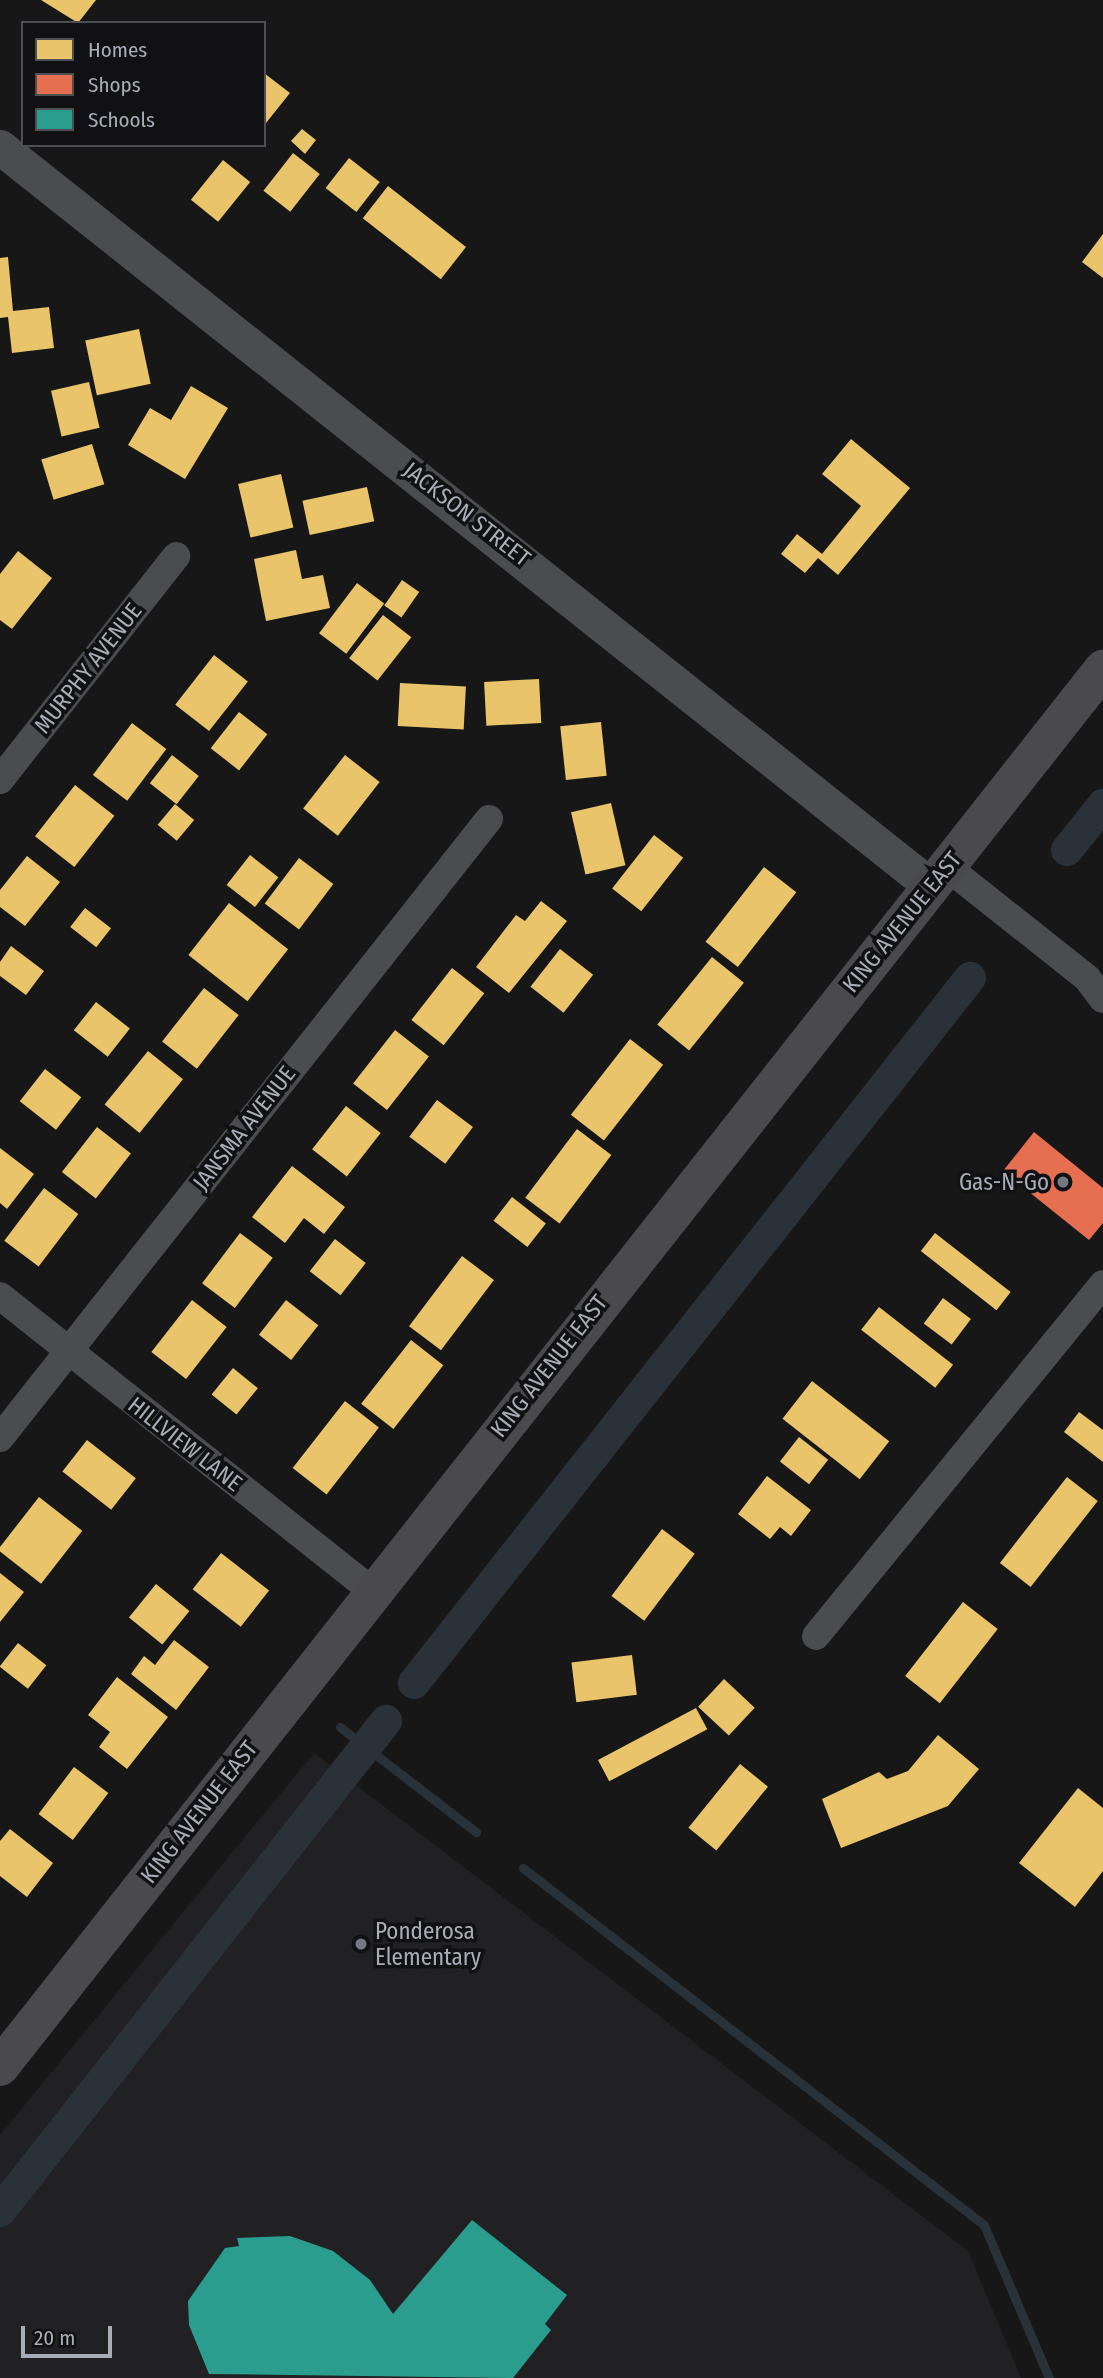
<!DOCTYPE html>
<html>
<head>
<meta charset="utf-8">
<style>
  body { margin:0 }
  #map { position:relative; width:1103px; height:2378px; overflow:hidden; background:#171717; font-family:"Fira Sans Condensed",sans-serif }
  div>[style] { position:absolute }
  .built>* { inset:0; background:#212123 }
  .homes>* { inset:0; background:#e9c46a; transform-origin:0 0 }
  .shops>* { inset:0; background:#e76f51 }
  .schools>* { inset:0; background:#2a9d8f }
  .stream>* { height:9px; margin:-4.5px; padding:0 4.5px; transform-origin:4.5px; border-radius:4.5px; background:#2a3239 }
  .canal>* { height:32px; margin:-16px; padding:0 16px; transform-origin:16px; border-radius:16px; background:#2a3239 }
  .minor>* { height:28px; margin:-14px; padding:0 14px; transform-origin:14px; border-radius:14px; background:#4b4c50 }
  .tertiary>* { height:35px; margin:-17.5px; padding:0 17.5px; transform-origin:17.5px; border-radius:17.5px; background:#4b4c50 }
  .secondary>* { height:38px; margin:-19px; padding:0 19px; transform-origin:19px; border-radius:19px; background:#4a4a4e }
  .dots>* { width:19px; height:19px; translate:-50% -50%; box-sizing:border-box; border:4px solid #111113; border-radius:50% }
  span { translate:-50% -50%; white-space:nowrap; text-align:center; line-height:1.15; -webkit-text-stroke:7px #111113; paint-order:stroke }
  .street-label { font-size:23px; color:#a8adb8 }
  .poi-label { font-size:23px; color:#a8adb8 }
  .right { translate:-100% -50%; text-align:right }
  .left { translate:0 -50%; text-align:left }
  .legend { position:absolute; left:21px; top:21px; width:245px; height:126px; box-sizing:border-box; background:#111113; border:2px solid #4d4f55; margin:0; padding:9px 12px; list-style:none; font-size:21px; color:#a8adb8 }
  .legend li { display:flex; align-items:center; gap:14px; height:35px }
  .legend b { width:35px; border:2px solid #4d4f55 }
  .scale { position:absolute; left:21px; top:2326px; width:91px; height:32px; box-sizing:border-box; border:4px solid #a8adb8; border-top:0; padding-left:9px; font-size:21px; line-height:24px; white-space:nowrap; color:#a8adb8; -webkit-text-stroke:5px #111113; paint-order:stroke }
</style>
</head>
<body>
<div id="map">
  <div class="built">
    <i style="clip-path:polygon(314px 1753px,968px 2251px,1021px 2378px,0 2378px,0 2135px)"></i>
  </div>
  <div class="homes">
    <i style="clip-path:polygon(41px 0,96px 0,78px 23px)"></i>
    <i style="clip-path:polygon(264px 73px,290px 93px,266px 123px,264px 122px)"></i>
    <i style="clip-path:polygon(302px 129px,316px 140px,305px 154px,291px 141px)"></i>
    <i style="left:293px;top:153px;width:34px;height:48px;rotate:38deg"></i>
    <i style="left:349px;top:158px;width:39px;height:38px;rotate:38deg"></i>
    <i style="left:223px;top:160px;width:35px;height:51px;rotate:39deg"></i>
    <i style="left:388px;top:186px;width:99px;height:41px;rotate:38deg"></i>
    <i style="clip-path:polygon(1103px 234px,1103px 278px,1082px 262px)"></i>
    <i style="clip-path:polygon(8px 257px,13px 311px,49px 307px,54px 348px,12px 353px,8px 317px,0 318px,0 258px)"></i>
    <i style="left:139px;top:329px;width:56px;height:55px;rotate:78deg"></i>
    <i style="left:89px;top:382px;width:47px;height:39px;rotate:77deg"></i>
    <i style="clip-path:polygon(191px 386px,228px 408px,185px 479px,128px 445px,150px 408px,171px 420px)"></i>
    <i style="clip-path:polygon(851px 439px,910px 488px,838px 575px,818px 558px,805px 573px,781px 554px,797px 534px,822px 554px,861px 506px,822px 474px)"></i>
    <i style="left:92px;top:444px;width:42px;height:53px;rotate:73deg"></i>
    <i style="left:281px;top:474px;width:55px;height:44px;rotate:77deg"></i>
    <i style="left:367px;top:487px;width:35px;height:66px;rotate:78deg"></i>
    <i style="clip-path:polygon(296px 550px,302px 579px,323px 575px,330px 608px,266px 621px,254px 559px)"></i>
    <i style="clip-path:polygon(18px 551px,52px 578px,12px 629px,0 620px,0 574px)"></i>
    <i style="left:402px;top:580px;width:21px;height:31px;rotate:35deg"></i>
    <i style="left:357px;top:583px;width:34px;height:63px;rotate:37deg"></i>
    <i style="left:383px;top:615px;width:36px;height:55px;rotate:38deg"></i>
    <i style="left:214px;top:655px;width:43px;height:63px;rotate:38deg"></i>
    <i style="left:539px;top:679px;width:44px;height:55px;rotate:87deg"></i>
    <i style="left:400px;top:683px;width:66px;height:43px;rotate:3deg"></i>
    <i style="left:239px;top:712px;width:36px;height:46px;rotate:38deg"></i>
    <i style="left:601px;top:722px;width:54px;height:41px;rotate:84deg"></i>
    <i style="left:132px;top:723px;width:43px;height:65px;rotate:37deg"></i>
    <i style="left:172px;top:755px;width:34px;height:36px;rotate:38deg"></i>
    <i style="left:345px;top:755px;width:44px;height:68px;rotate:38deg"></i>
    <i style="left:75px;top:785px;width:50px;height:65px;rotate:38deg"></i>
    <i style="left:611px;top:803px;width:64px;height:41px;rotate:77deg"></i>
    <i style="left:175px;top:804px;width:25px;height:27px;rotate:40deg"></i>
    <i style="left:654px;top:835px;width:37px;height:68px;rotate:38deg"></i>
    <i style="left:250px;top:855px;width:36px;height:38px;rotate:38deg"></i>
    <i style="clip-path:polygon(27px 856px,60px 882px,25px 926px,0 907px,0 890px)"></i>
    <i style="left:299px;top:858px;width:43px;height:57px;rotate:37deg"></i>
    <i style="left:764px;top:867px;width:41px;height:95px;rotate:38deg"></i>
    <i style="clip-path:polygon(541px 901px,567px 921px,509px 993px,476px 967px,516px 915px,525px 921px)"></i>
    <i style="left:229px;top:903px;width:75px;height:66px;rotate:38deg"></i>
    <i style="left:85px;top:908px;width:33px;height:24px;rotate:38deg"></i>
    <i style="clip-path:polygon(11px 946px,44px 971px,26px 995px,0 976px,0 962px)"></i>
    <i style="left:560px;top:949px;width:42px;height:48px;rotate:38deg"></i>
    <i style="left:712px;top:957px;width:41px;height:87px;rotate:39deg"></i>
    <i style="left:452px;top:968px;width:41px;height:66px;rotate:38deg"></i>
    <i style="left:204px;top:988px;width:44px;height:68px;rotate:38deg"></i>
    <i style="left:96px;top:1002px;width:43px;height:36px;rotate:38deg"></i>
    <i style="left:395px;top:1030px;width:43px;height:68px;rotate:38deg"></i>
    <i style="left:630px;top:1039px;width:42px;height:96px;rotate:38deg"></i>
    <i style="left:148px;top:1051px;width:45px;height:69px;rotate:39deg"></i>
    <i style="left:45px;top:1069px;width:46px;height:41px;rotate:38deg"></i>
    <i style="left:437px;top:1100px;width:45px;height:46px;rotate:37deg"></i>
    <i style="left:346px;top:1106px;width:44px;height:55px;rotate:38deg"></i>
    <i style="left:97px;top:1127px;width:43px;height:57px;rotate:38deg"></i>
    <i style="left:577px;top:1129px;width:43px;height:86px;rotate:37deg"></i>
    <i style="clip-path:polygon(0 1148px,34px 1174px,7px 1209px,0 1203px)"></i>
    <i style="clip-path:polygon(292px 1166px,345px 1207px,324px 1234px,304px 1218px,285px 1243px,252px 1217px)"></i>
    <i style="left:44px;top:1188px;width:43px;height:66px;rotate:37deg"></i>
    <i style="left:512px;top:1197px;width:43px;height:30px;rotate:38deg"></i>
    <i style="left:240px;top:1233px;width:41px;height:63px;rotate:37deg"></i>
    <i style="left:935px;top:1233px;width:96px;height:23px;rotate:38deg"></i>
    <i style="left:335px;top:1239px;width:39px;height:41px;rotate:38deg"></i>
    <i style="left:462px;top:1256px;width:40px;height:88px;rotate:37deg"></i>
    <i style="left:943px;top:1298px;width:35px;height:32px;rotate:37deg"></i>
    <i style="left:192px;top:1300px;width:44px;height:66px;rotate:38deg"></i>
    <i style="left:286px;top:1300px;width:41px;height:44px;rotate:38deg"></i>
    <i style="left:879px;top:1307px;width:94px;height:29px;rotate:38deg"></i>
    <i style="left:411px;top:1340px;width:41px;height:81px;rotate:38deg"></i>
    <i style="left:233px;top:1368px;width:32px;height:34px;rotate:39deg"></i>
    <i style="left:812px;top:1381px;width:98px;height:48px;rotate:38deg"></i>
    <i style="left:345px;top:1401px;width:43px;height:85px;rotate:38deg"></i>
    <i style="clip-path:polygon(1079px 1412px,1103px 1430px,1103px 1462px,1064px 1432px)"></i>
    <i style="left:799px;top:1437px;width:37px;height:31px;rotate:38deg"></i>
    <i style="left:87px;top:1440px;width:62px;height:40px;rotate:38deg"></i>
    <i style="clip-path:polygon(767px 1476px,811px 1510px,791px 1536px,780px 1527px,770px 1539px,738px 1514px)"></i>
    <i style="left:1067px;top:1477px;width:39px;height:109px;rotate:38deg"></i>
    <i style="left:39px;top:1497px;width:55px;height:67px;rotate:38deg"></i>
    <i style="left:662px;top:1529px;width:41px;height:84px;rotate:37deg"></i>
    <i style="left:221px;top:1553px;width:61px;height:46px;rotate:38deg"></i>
    <i style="clip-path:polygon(0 1573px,24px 1592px,0 1622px)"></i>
    <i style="left:156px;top:1584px;width:43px;height:43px;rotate:39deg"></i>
    <i style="left:963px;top:1602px;width:44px;height:94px;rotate:38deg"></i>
    <i style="clip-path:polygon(174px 1640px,209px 1667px,176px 1710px,131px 1674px,144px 1656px,155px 1665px)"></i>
    <i style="left:18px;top:1643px;width:36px;height:30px;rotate:38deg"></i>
    <i style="left:632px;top:1655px;width:40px;height:61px;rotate:83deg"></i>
    <i style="clip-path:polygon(117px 1677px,168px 1717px,127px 1769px,99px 1747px,110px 1732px,88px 1715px)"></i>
    <i style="left:724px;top:1679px;width:42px;height:38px;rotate:43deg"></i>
    <i style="left:696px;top:1708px;width:24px;height:111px;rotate:62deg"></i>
    <i style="clip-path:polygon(938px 1735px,979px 1769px,948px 1806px,841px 1848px,822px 1799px,879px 1772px,887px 1779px,908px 1771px)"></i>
    <i style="left:740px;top:1764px;width:36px;height:82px;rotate:39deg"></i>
    <i style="left:74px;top:1767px;width:43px;height:59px;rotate:37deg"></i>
    <i style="clip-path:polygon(1078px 1788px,1103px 1808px,1103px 1871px,1075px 1907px,1019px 1863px)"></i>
    <i style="clip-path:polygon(10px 1829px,53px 1863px,27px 1897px,0 1876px,0 1841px)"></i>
  </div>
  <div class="shops">
    <i style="clip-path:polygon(1034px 1132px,1103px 1188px,1103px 1223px,1089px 1240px,1003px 1171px)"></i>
  </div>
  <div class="schools">
    <i style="clip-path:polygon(472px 2220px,567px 2295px,545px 2324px,551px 2330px,513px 2378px,209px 2374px,189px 2325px,188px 2301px,225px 2248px,239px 2246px,237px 2238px,290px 2236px,333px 2251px,370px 2280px,393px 2314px)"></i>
  </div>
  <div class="stream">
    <i style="left:340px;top:1727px;width:172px;rotate:37.7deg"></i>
    <i style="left:523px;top:1868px;width:583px;rotate:37.75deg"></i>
    <i style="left:984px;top:2225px;width:166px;rotate:67deg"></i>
  </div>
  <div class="canal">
    <i style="left:1067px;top:850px;width:58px;rotate:-51.3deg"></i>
    <i style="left:414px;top:1683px;width:898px;rotate:-51.74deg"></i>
    <i style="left:0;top:2211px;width:624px;rotate:-51.77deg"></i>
  </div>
  <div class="minor">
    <i style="left:0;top:780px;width:285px;rotate:-51.8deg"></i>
    <i style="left:947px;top:867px;width:179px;rotate:38.4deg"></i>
    <i style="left:1087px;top:978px;width:26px;rotate:53deg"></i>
    <i style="left:0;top:1296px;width:473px;rotate:38.4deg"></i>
    <i style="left:0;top:1438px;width:789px;rotate:-51.69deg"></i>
    <i style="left:816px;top:1636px;width:454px;rotate:-50.8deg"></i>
  </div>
  <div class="tertiary">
    <i style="left:0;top:147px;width:1189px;rotate:38.44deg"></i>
  </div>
  <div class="secondary">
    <i style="left:0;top:2067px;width:1781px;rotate:-51.73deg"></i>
  </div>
  <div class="dots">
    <i style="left:1063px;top:1182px;background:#757880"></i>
    <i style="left:361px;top:1944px;background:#757880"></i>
  </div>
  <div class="street-label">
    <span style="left:467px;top:514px;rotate:38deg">JACKSON STREET</span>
    <span style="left:88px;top:668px;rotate:-52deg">MURPHY AVENUE</span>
    <span style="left:902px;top:922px;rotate:-51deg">KING AVENUE EAST</span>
    <span style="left:244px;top:1128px;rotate:-52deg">JANSMA AVENUE</span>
    <span style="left:549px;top:1366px;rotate:-52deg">KING AVENUE EAST</span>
    <span style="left:185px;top:1444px;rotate:38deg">HILLVIEW LANE</span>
    <span style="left:199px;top:1812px;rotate:-52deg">KING AVENUE EAST</span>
  </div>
  <div class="poi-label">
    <span class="right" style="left:1049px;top:1182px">Gas-N-Go</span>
    <span class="left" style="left:375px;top:1944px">Ponderosa<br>Elementary</span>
  </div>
  <ul class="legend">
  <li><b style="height:19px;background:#e9c46a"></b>Homes</li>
  <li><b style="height:19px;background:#e76f51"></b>Shops</li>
  <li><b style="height:19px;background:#2a9d8f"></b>Schools</li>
  </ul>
  <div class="scale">20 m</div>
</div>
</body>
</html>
